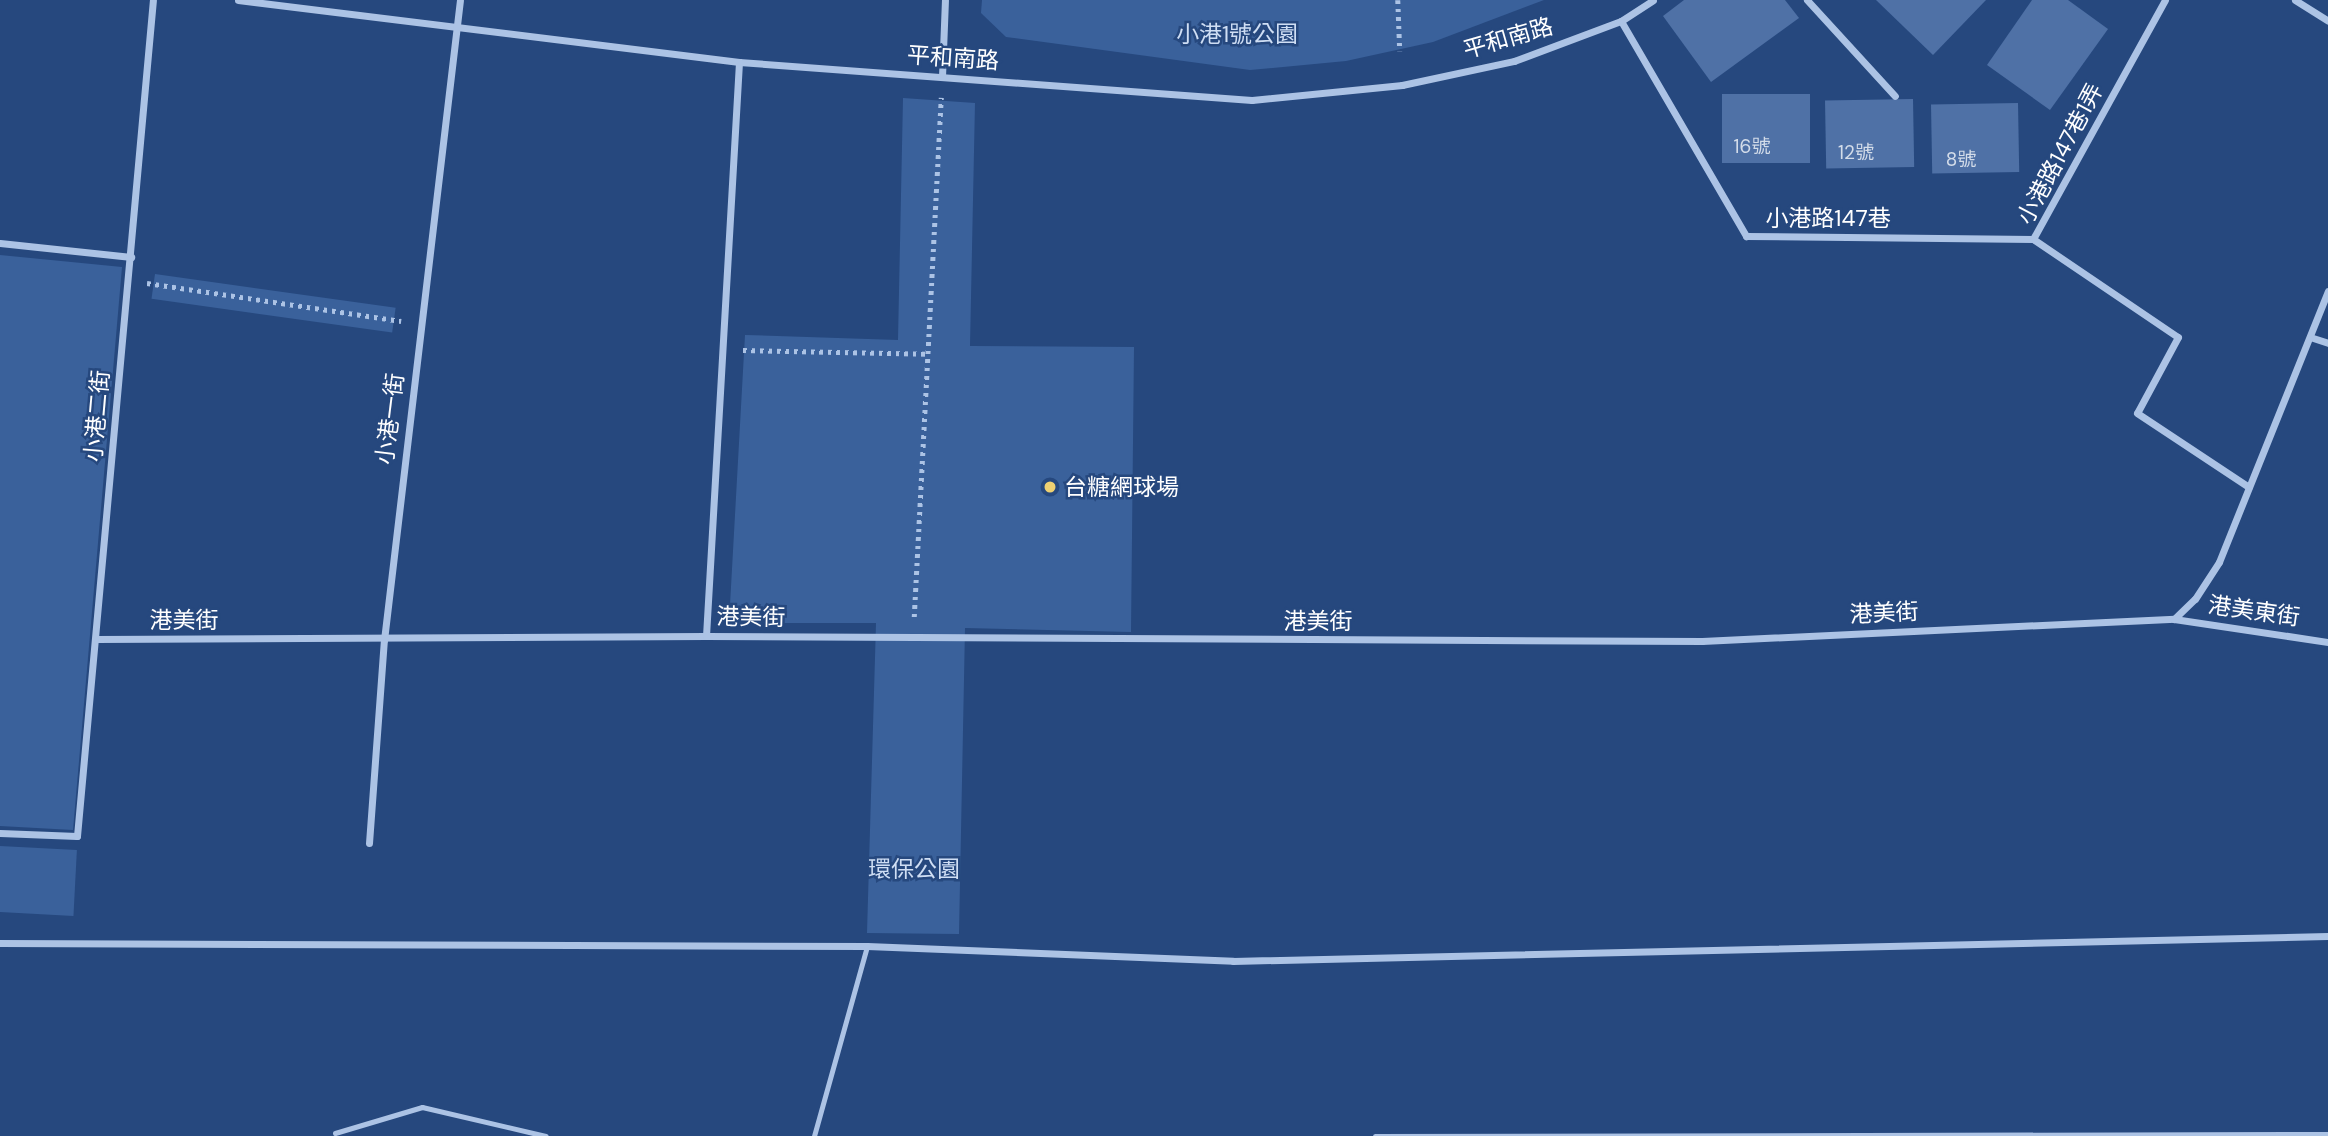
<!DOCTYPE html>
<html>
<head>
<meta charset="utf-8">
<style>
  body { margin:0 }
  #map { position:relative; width:2328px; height:1136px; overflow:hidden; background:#26487e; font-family:"DM Sans","Noto Sans TC",sans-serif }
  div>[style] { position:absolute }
  .green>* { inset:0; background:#3a619b; transform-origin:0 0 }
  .building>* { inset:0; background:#4f71a6; transform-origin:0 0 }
  .path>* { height:4.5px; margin-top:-2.25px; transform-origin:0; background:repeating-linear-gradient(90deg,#acc3e5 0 3.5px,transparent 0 8.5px) }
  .service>* { height:5px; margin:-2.5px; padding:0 2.5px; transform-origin:2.5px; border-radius:2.5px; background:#acc3e5 }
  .minor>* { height:7px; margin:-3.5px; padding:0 3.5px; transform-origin:3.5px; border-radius:3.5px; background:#acc3e5 }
  .dots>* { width:19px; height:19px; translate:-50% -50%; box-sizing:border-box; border:4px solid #26487e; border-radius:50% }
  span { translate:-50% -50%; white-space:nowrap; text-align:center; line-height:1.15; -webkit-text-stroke:5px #26487e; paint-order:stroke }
  .number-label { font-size:19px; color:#d3dce9 }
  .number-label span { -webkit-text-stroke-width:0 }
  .park-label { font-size:23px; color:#cfdef4 }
  .street-label { font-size:23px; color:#fff }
  .poi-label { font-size:23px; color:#fff }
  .left { translate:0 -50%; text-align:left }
</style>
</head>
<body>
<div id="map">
  <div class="green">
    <i style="clip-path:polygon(982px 0,1544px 0,1433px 42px,1346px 61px,1250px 70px,1006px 37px,981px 13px)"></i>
    <i style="clip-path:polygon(903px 98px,975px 103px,970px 346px,1134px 347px,1131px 632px,965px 628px,959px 934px,867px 933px,876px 623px,729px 623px,745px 335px,898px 340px)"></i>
    <i style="clip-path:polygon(0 255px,122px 267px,73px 830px,0 826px)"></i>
    <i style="left:155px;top:274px;width:243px;height:25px;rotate:8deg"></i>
    <i style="left:0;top:846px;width:77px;height:66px;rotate:3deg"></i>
  </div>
  <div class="building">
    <i style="clip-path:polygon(1684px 0,1785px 0,1799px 18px,1711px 82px,1663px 16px)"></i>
    <i style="clip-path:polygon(1876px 0,1986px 0,1933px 55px)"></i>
    <i style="clip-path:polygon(2032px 0,2068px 0,2108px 29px,2050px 110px,1987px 65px)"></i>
    <i style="left:1722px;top:94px;width:88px;height:69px"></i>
    <i style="left:1913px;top:99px;width:68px;height:88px;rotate:89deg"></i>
    <i style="left:2018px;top:103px;width:69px;height:87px;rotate:89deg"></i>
  </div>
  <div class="path">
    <i style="left:1398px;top:0;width:51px;rotate:87.8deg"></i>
    <i style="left:147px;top:283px;width:257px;rotate:8.5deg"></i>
    <i style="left:743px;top:350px;width:184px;rotate:1.2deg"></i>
    <i style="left:914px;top:617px;width:520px;rotate:-87.02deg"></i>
  </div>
  <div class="service">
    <i style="left:335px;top:1133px;width:91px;rotate:-16.6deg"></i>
    <i style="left:422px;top:1107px;width:127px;rotate:13.2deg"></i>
    <i style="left:814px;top:1136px;width:197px;rotate:-74.4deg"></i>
    <i style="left:1375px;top:1136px;width:953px;rotate:-0.12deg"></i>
  </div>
  <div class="minor">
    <i style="left:238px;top:0;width:505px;rotate:7.05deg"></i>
    <i style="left:739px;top:62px;width:514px;rotate:4.24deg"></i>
    <i style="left:1252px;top:100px;width:151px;rotate:-5.7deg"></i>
    <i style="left:1402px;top:85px;width:115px;rotate:-12.1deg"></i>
    <i style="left:1514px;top:61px;width:114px;rotate:-20.5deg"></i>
    <i style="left:1621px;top:21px;width:38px;rotate:-33deg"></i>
    <i style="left:1807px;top:0;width:130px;rotate:47.5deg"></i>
    <i style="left:2295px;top:0;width:39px;rotate:32deg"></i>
    <i style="left:1621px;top:21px;width:249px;rotate:59.8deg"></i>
    <i style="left:1746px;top:236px;width:287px;rotate:0.6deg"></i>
    <i style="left:942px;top:77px;width:77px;rotate:-87.8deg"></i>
    <i style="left:2033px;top:239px;width:175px;rotate:34.1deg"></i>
    <i style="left:2178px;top:337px;width:86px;rotate:118.3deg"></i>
    <i style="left:2137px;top:413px;width:134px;rotate:33.5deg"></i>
    <i style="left:2033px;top:239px;width:273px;rotate:-61.1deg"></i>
    <i style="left:0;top:243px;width:132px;rotate:6.1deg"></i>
    <i style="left:2313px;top:338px;width:16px;rotate:18deg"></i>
    <i style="left:2174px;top:619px;width:156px;rotate:8.5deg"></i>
    <i style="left:706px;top:636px;width:575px;rotate:-86.71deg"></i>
    <i style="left:96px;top:639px;width:610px;rotate:-0.28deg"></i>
    <i style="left:706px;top:636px;width:996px;rotate:0.29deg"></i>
    <i style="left:1702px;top:641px;width:473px;rotate:-2.7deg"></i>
    <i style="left:2174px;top:619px;width:29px;rotate:-44deg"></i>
    <i style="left:2195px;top:599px;width:44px;rotate:-57deg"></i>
    <i style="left:2219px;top:562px;width:292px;rotate:-68.1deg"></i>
    <i style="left:0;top:833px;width:77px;rotate:2.2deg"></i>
    <i style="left:77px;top:836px;width:839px;rotate:-84.81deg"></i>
    <i style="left:369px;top:843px;width:204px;rotate:-85.8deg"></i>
    <i style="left:384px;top:640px;width:644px;rotate:-83.23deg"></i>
    <i style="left:0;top:943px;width:867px;rotate:0.2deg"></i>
    <i style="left:867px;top:946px;width:366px;rotate:2.3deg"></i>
    <i style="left:1233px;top:961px;width:1095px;rotate:-1.31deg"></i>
  </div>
  <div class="dots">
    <i style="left:1050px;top:487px;background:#eed072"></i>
  </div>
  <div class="number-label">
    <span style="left:1752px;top:147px">16號</span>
    <span style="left:1856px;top:153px">12號</span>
    <span style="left:1961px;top:160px">8號</span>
  </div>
  <div class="park-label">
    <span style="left:1237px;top:34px">小港1號公園</span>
    <span style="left:914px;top:869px">環保公園</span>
  </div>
  <div class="street-label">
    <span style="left:1508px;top:38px;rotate:-16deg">平和南路</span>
    <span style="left:953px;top:58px;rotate:4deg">平和南路</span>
    <span style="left:2060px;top:154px;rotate:-62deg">小港路147巷1弄</span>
    <span style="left:1828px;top:218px">小港路147巷</span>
    <span style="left:97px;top:416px;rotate:-85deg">小港二街</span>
    <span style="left:390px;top:419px;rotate:-83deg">小港一街</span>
    <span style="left:2254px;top:611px;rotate:8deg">港美東街</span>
    <span style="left:1884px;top:613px;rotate:-3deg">港美街</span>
    <span style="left:751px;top:617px;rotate:1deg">港美街</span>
    <span style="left:184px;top:620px">港美街</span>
    <span style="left:1318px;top:621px">港美街</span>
  </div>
  <div class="poi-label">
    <span class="left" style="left:1064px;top:487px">台糖網球場</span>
  </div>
</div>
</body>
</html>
